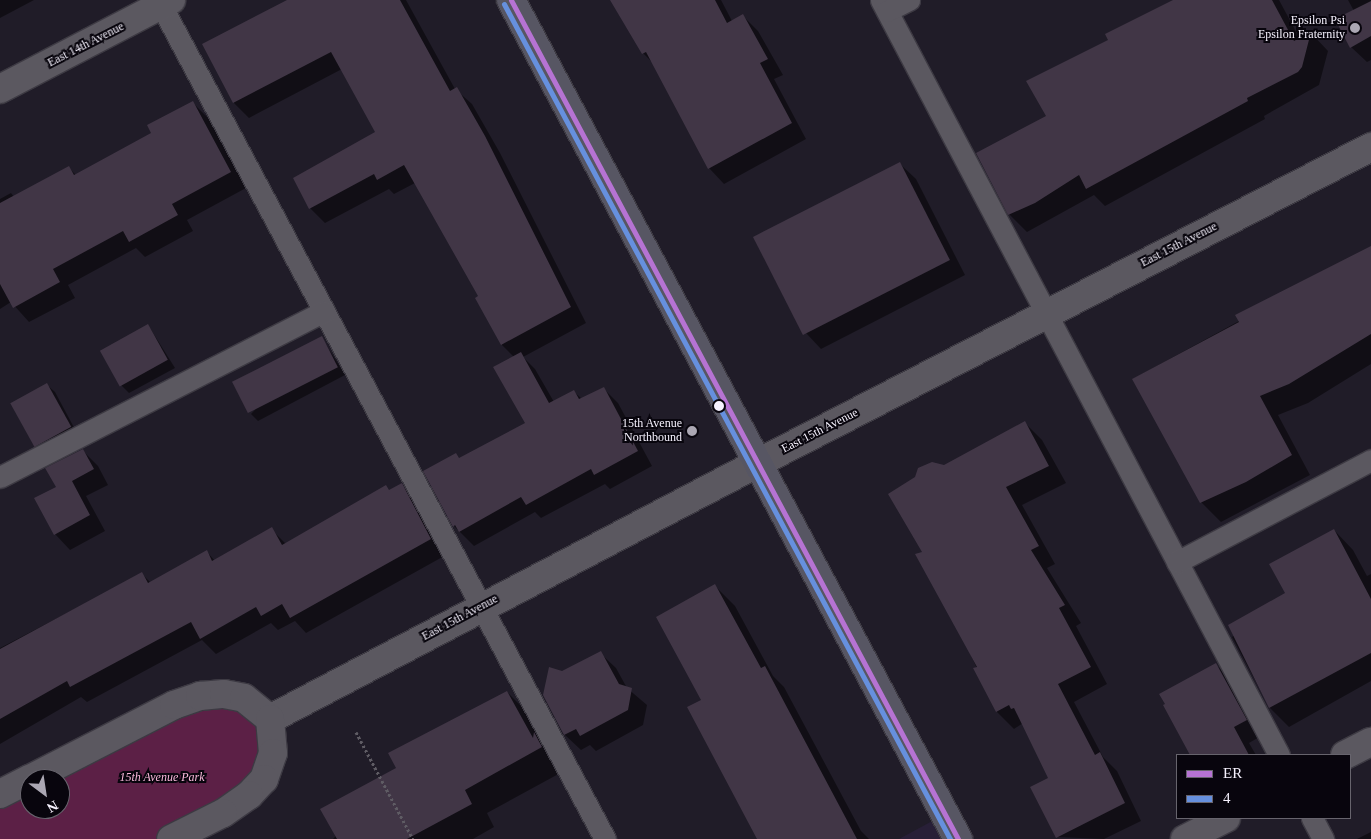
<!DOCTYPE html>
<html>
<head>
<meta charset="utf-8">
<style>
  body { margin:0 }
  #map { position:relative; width:1371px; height:839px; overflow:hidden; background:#201c28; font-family:"Times New Roman",serif }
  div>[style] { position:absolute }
  .built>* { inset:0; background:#281f37 }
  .green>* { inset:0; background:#5c2046 }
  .shadow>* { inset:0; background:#0007 }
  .building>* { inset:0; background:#413646; transform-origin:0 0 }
  .path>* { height:3px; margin-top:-1.5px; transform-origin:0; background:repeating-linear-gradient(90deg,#5f5c64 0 2.5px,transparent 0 5px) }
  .roads { filter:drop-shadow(1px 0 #3d3a43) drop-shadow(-1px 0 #3d3a43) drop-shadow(0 1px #3d3a43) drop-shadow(0 -1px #3d3a43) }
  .service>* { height:21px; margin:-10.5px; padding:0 10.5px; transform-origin:10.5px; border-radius:10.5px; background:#5b5860 }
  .minor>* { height:28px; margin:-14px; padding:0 14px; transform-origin:14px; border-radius:14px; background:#5b5860 }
  .tertiary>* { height:28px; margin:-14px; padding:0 14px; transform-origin:14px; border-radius:14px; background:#5b5860 }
  .primary>* { height:28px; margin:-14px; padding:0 14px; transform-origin:14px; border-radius:14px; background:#575663 }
  .bus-1>* { height:5px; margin:-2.5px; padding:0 2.5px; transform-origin:2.5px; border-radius:2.5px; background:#b673d3 }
  .bus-2>* { height:5px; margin:-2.5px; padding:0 2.5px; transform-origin:2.5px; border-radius:2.5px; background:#6690de }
  .dots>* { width:14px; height:14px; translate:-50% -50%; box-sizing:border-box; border:2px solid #08050d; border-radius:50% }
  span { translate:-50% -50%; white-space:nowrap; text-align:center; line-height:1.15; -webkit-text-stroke:4px #08050d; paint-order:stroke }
  .poi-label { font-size:12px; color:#f6f2fe }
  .right { translate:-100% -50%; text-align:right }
  .street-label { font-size:12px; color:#f6f2fe }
  .park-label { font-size:12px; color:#fbb9dc; font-style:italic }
  .legend { position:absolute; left:1176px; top:754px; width:175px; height:65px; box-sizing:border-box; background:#08050d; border:1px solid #67646d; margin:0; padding:6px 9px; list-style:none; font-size:15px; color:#f6f2fe }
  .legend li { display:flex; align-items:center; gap:10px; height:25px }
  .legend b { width:25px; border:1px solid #67646d }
  .north { position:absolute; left:20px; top:769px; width:50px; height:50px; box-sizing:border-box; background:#08050d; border:1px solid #67646d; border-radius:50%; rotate:149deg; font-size:14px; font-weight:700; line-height:20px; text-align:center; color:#f6f2fe }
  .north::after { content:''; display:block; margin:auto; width:18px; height:22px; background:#aba7b3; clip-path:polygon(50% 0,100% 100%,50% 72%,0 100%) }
</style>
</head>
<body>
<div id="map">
  <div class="built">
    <i style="clip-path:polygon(936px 819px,946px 839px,899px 839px)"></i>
  </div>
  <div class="green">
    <i style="clip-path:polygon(200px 696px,270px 719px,264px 779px,171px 839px,0 839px,0 794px,30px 779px,30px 809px,60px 809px,60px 779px)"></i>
  </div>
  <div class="shadow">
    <i style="clip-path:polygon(0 0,34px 0,0 18px)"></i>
    <i style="clip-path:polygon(289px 0,406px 0,455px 89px,472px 104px,500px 153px,586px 323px,523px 357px,535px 369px,554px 402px,573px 391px,582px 399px,603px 388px,618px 403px,652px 466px,610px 489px,605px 484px,541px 518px,535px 512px,474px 546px,454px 526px,460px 459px,526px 423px,514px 357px,502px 345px,476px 298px,480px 296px,415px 183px,394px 194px,389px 189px,325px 223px,310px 208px,377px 133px,342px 69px,249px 118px,234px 103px,204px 45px)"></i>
    <i style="clip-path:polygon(618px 0,721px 0,732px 21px,743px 16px,758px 31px,783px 75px,774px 79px,806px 139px,724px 184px,709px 168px,654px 64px,643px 53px)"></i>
    <i style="clip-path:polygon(1176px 0,1279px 0,1300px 39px,1311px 33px,1328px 51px,1319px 85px,1264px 116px,1265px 119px,1105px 206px,1094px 195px,1027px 232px,1009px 214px,1048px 116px,1110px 41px)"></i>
    <i style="clip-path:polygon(1348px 0,1371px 0,1371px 60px,1367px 62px,1351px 47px,1354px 11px)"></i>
    <i style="clip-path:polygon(192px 102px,208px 118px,246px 188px,187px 220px,193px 231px,145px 257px,136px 248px,68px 285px,75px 298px,29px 322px,11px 302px,0 309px,0 199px,11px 193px,14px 197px,69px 168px,76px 175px,153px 133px)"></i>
    <i style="clip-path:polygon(900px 164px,916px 179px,965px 275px,821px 349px,806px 333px)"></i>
    <i style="clip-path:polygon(1371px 249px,1371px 364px,1308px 403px,1278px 415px,1310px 475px,1221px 522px,1201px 502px,1133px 379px)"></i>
    <i style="clip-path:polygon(148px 325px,175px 368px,129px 393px,121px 385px)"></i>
    <i style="clip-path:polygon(322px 338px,345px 375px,258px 421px,251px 414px)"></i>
    <i style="clip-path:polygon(47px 385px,55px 392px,78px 435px,42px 453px,35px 445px)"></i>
    <i style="clip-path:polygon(1025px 423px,1042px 440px,1066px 483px,1022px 505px,1055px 564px,1047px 568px,1081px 623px,1076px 626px,1107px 684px,1074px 702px,1103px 757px,1117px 771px,1141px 821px,1104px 839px,1057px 837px,1050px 779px,1023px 723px,1014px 729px,997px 712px,924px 553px,944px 467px)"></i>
    <i style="clip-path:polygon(82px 450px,98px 466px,108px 485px,86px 496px,105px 531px,70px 550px,55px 534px,57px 487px)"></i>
    <i style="clip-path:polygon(401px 485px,417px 501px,446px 555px,306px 633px,295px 621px,278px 630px,271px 623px,216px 654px,202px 640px,87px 702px,81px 697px,0 744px,0 648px,142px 574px,151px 583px,207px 552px,215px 561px,271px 529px,286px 544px)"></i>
    <i style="clip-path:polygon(1334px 530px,1353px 550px,1367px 576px,1371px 574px,1371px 681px,1289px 727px,1270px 708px,1232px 637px,1287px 594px)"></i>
    <i style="clip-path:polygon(715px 586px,735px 606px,773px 676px,784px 687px,861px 831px,869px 839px,764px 839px,703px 700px)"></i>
    <i style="clip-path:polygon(600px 653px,616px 668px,627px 688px,647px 705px,643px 725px,596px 751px,590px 745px,581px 750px,565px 735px,544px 695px)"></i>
    <i style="clip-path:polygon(1216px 665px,1232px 680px,1261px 736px,1249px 743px,1256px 755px,1192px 755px,1161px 694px)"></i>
    <i style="clip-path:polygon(507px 692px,530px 715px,564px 771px,487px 813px,494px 827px,473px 839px,333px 839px,397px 769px)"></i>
    <i style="clip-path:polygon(1371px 832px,1371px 839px,1357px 839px)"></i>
  </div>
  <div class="building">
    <i style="clip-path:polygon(287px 0,400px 0,450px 91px,457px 87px,485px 136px,571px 307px,501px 345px,475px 298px,478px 296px,404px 165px,377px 180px,374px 174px,309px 209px,293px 178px,375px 132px,331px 52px,233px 103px,202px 44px)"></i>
    <i style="clip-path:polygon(610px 0,715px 0,727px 23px,743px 14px,768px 59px,760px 63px,792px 123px,708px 169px,646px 52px,642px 54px)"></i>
    <i style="clip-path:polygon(1173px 0,1272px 0,1294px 41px,1311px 32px,1302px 67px,1298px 72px,1247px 98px,1248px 101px,1086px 189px,1079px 175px,1035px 203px,1008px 215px,976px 153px,1046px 116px,1026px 81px,1108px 40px,1105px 34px)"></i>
    <i style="clip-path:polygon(1371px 1px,1371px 36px,1350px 48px,1335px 19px)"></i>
    <i style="clip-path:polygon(193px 101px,231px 172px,172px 204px,178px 215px,129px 242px,123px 231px,53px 269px,60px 282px,13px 308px,0 284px,0 203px,69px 166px,74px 175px,151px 133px,147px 125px)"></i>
    <i style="left:900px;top:162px;width:110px;height:165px;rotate:63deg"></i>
    <i style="clip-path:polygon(1371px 246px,1371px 334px,1289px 384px,1260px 396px,1292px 455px,1246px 482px,1200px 503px,1132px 379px,1239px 322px,1235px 315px)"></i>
    <i style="left:148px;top:324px;width:41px;height:55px;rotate:61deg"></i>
    <i style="left:322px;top:336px;width:35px;height:101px;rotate:63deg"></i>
    <i style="clip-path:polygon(521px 352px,549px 403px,574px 390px,579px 399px,604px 387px,638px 451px,594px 475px,591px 469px,526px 505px,521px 497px,459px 532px,455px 525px,453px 527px,423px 471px,456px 453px,459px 458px,525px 423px,493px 367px)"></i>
    <i style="left:47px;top:383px;width:50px;height:42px;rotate:61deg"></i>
    <i style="clip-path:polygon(1025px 421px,1049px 466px,1006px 487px,1039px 546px,1031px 550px,1065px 605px,1059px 608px,1091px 667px,1058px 684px,1095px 755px,1100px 752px,1125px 803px,1056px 838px,1030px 787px,1048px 778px,1014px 708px,1011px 709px,1009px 705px,996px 712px,973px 668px,977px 667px,915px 554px,922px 552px,888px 494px,915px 477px,918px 468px,932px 462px,944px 465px)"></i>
    <i style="clip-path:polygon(83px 449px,94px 469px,72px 481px,90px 515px,54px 535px,34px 498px,56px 487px,45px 468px)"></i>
    <i style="clip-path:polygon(402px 483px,431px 539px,290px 618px,282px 604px,261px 616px,256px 607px,200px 639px,191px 622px,70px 687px,67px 681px,0 719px,0 649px,142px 572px,148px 583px,207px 550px,212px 561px,272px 527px,282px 545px,386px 485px,389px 490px)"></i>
    <i style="clip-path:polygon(1334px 529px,1371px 599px,1371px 653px,1269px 708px,1228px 625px,1285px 593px,1269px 564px)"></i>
    <i style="clip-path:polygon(715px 584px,761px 668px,765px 666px,857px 839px,757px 839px,687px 707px,701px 700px,656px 617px)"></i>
    <i style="clip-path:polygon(601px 651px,619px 684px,632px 688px,628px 710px,580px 736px,576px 729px,564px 735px,543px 695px,549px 667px,562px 671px)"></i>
    <i style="clip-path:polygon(1216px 663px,1247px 720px,1234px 727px,1249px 755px,1190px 755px,1163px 705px,1165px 704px,1159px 694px)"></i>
    <i style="clip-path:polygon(507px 691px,533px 738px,534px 732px,542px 747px,465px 790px,472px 804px,407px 839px,337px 839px,320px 809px,396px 768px,388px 753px)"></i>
  </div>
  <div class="path">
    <i style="left:356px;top:732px;width:121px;rotate:62deg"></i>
  </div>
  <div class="roads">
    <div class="service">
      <i style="left:881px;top:0;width:853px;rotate:62.2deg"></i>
      <i style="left:161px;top:5px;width:945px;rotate:61.97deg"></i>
      <i style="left:887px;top:11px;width:25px;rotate:-27deg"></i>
      <i style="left:0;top:477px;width:364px;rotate:-27.1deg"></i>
      <i style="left:1177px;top:562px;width:219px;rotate:-27.7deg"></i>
      <i style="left:1312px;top:818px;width:24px;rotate:62deg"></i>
    </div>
    <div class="minor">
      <i style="left:0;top:89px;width:193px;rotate:-27.5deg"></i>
      <i style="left:270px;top:719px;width:551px;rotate:-27.68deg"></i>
      <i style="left:1345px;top:755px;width:29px;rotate:-27deg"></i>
      <i style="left:30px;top:779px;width:162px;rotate:-27.2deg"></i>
      <i style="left:174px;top:705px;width:28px;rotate:-19deg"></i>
      <i style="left:200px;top:696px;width:24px;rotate:-5deg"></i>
      <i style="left:224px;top:694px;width:20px;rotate:11deg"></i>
      <i style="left:244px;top:698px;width:33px;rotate:39deg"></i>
      <i style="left:270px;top:719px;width:34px;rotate:85deg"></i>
      <i style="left:273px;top:753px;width:28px;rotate:109deg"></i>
      <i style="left:264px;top:779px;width:22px;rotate:133deg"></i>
      <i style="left:249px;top:795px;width:32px;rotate:145deg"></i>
      <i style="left:223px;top:813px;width:58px;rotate:153.4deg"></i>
      <i style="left:0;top:794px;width:34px;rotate:-27deg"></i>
      <i style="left:1185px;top:839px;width:46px;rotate:-27.1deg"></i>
    </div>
    <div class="tertiary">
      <i style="left:758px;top:463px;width:690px;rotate:-27.27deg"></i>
    </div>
    <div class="primary">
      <i style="left:511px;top:0;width:951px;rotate:61.95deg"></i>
    </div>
  </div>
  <div class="bus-1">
    <i style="left:511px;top:0;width:951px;rotate:61.95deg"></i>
  </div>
  <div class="bus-2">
    <i style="left:504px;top:4px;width:947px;rotate:61.89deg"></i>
  </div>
  <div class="dots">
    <i style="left:1355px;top:28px;background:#aba7b3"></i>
    <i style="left:719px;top:406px;background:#f6f2fe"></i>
    <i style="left:692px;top:431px;background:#aba7b3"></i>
  </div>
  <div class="poi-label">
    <span class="right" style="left:1345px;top:28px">Epsilon Psi<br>Epsilon Fraternity</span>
    <span class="right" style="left:682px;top:431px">15th Avenue<br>Northbound</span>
  </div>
  <div class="street-label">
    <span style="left:86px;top:45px;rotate:-27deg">East 14th Avenue</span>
    <span style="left:1179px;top:245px;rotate:-27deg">East 15th Avenue</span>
    <span style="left:820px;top:431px;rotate:-27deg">East 15th Avenue</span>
    <span style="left:460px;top:618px;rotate:-28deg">East 15th Avenue</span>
  </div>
  <div class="park-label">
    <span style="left:162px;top:778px">15th Avenue Park</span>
  </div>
  <ul class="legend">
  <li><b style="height:6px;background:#b673d3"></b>ER</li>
  <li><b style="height:6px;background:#6690de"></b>4</li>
  </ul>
  <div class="north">N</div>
</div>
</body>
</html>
